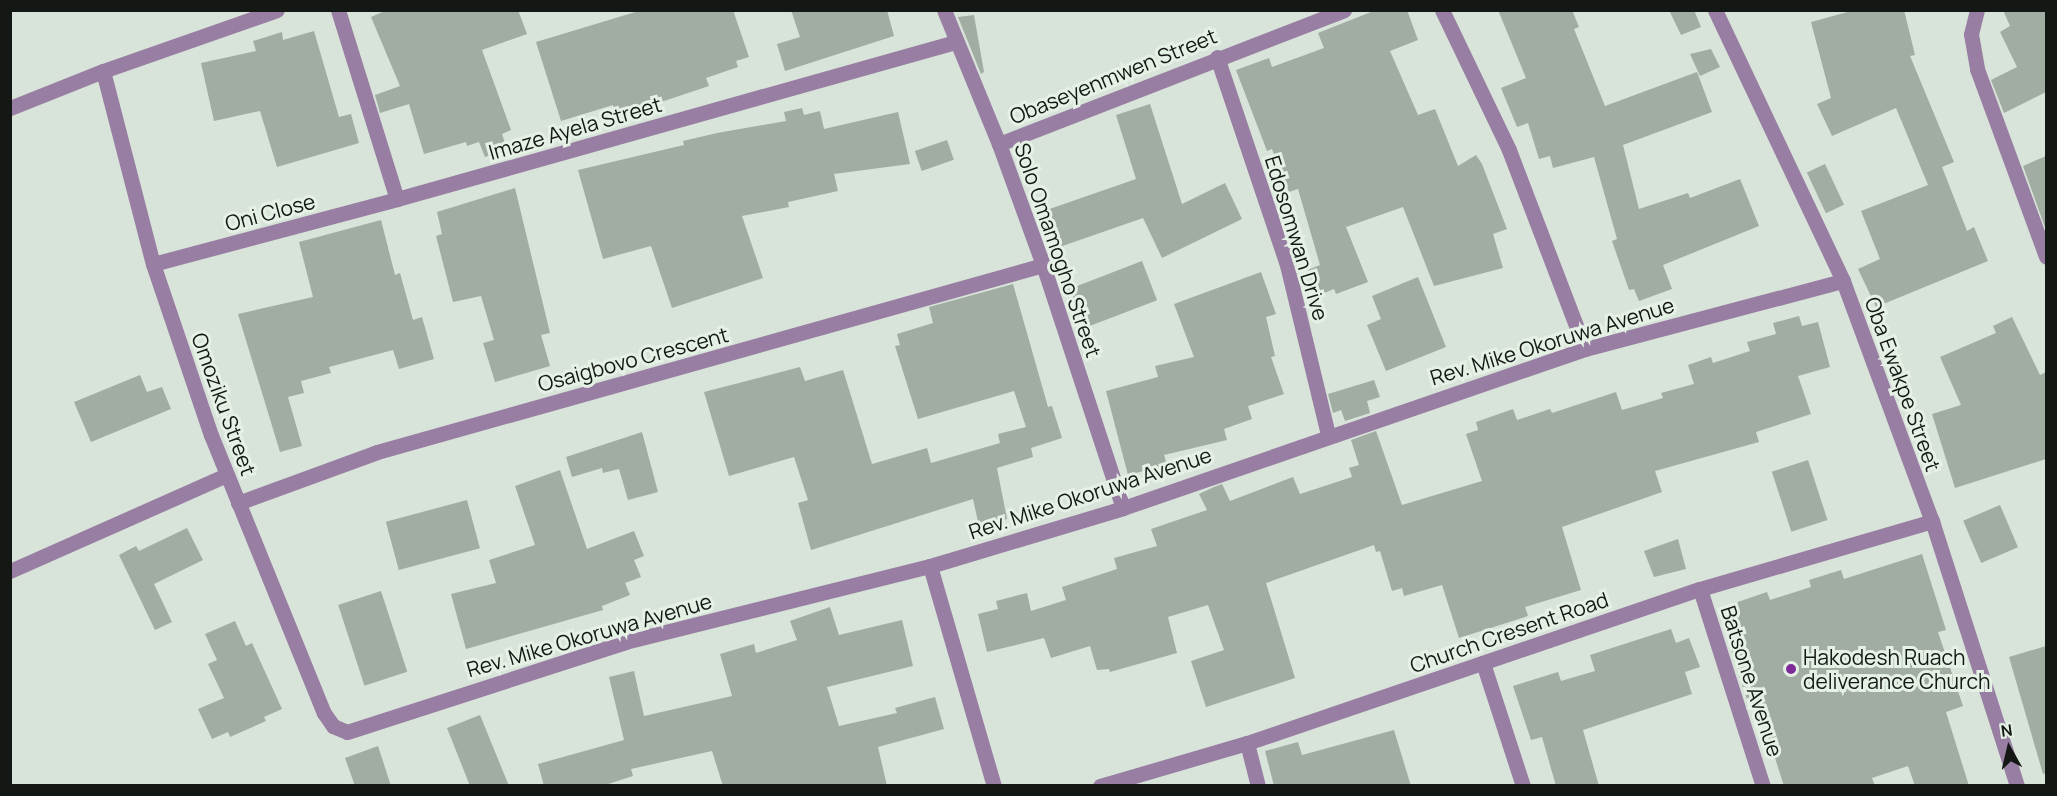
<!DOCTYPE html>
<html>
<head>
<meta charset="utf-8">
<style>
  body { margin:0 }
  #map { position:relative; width:2057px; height:796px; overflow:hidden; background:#d8e3d9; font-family:Manrope,sans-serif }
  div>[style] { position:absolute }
  .building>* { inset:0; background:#a1aca2; transform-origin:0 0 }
  .street>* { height:15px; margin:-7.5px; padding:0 7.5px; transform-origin:7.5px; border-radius:7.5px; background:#987ea2 }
  .dots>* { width:16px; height:16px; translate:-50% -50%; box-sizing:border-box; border:3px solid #e6f1e6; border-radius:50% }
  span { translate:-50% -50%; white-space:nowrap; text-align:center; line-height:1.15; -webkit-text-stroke:6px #e6f1e6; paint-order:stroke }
  .street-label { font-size:21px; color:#141814 }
  .poi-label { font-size:21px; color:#141814 }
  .left { translate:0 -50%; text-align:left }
  .frame { position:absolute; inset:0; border:12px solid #141814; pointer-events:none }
  .north { position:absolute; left:1979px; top:718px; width:60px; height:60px; -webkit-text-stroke:4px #e6f1e6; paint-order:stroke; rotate:352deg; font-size:16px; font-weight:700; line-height:24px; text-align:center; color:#141814 }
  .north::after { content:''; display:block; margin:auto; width:21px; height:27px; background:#141814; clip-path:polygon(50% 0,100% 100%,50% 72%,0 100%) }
</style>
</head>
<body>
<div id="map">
  <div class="building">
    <i style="clip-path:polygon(387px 10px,518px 10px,527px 34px,482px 50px,511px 130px,502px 134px,507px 149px,485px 157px,479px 142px,467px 146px,466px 142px,424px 154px,409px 104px,380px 113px,375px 95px,400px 86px,371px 17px)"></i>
    <i style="clip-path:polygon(642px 10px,733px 10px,749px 57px,736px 61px,738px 67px,706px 78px,709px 86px,658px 103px,659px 108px,617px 120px,613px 105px,561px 121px,536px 42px)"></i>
    <i style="clip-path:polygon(791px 10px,887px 10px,894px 36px,785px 71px,777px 44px,800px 37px)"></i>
    <i style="clip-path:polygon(1376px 10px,1407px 10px,1418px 40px,1390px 51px,1418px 115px,1435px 109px,1458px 166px,1476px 155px,1482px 164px,1507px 229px,1493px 234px,1503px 268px,1434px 286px,1403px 207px,1346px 227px,1368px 282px,1336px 294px,1334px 289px,1319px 295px,1308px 270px,1320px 265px,1298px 189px,1289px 192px,1272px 149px,1267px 151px,1236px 70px,1269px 58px,1272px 67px,1324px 48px,1318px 33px)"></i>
    <i style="clip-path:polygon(1498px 10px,1572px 10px,1579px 27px,1574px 29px,1605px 106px,1697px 72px,1712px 112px,1623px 145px,1639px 209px,1688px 193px,1690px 198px,1740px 179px,1759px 226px,1663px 265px,1672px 289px,1639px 301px,1634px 289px,1629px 290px,1612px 241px,1617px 239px,1594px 157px,1553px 168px,1550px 156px,1539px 159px,1528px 123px,1517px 127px,1501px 88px,1526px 78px)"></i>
    <i style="clip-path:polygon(1669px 10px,1694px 10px,1701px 27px,1681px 35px)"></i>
    <i style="clip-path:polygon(1855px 10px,1904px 10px,1915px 55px,1910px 56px,1954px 162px,1942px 167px,1967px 231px,1974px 227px,1988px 261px,1876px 307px,1858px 269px,1880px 259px,1861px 211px,1928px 185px,1896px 108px,1832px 136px,1817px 104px,1831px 98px,1811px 22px)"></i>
    <i style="clip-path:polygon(2003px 10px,2046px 10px,2046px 92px,2004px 113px,1991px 80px,2017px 67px,2000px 32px,2010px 26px)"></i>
    <i style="clip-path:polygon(974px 15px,984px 72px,981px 74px,958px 17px)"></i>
    <i style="clip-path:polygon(314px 31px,339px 117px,351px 114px,359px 143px,277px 167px,260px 111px,214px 121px,201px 63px,256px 51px,253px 41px,282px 32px,283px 40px)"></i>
    <i style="clip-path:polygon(1711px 49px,1720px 67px,1700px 76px,1690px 54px)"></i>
    <i style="clip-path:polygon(1150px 104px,1182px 204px,1225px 183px,1242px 219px,1162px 258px,1143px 218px,1051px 250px,1038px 213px,1136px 179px,1116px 115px)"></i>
    <i style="clip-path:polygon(802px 108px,804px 115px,820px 111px,824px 129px,898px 112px,910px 164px,834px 174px,838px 191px,788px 202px,789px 207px,742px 216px,763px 278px,672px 308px,651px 246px,603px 259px,578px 170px,684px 145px,683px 141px,717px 133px,786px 121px,784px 112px)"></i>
    <i style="left:947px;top:140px;width:21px;height:34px;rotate:71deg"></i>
    <i style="clip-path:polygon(2046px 156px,2046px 230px,2023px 166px)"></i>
    <i style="left:1825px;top:164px;width:45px;height:20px;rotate:65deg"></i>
    <i style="clip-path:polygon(515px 188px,550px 333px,541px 335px,550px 366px,495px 382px,483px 343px,494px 340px,481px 296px,453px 302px,436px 236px,442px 234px,437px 212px)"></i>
    <i style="clip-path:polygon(381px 220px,395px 275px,400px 273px,413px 320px,422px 317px,434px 359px,399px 369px,393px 350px,329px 367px,331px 373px,301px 381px,304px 393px,288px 397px,302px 446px,280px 452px,238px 314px,313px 297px,299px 242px)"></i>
    <i style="left:1142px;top:261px;width:42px;height:82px;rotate:69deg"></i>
    <i style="clip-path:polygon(1261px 272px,1276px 314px,1266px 317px,1275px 356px,1271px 357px,1284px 394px,1248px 406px,1252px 419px,1224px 429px,1227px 440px,1164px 455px,1167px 465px,1128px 475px,1106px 391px,1158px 377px,1155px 366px,1194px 357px,1174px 304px)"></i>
    <i style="clip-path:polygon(1418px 277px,1446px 347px,1386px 371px,1367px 325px,1381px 319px,1372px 296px)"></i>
    <i style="clip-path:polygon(1013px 284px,1048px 407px,1052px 406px,1062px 438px,1031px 448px,1033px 457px,997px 468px,1007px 519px,979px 526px,973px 499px,811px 550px,798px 503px,808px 500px,794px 457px,729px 476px,704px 392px,800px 367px,805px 381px,843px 370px,872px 464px,927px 448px,931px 463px,1000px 443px,998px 434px,1026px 427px,1014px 391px,918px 419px,895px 346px,900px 345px,897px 334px,933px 323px,929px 307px)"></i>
    <i style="clip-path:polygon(1799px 316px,1802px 326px,1818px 322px,1830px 367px,1798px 376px,1811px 414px,1756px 432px,1759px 442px,1655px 471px,1662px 492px,1562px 527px,1581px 590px,1525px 607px,1528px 616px,1459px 638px,1442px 585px,1404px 596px,1402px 588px,1392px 591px,1380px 551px,1376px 552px,1374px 545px,1266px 583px,1295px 678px,1206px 707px,1191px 661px,1224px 650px,1208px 605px,1168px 617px,1177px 653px,1110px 672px,1109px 669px,1097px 670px,1090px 646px,1051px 658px,1044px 638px,987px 652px,978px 614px,998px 609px,996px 601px,1027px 593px,1031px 611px,1066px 600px,1062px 587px,1117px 569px,1114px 558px,1157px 546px,1151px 529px,1207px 510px,1199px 494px,1214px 487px,1222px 484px,1230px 501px,1293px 477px,1300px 494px,1352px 477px,1349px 468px,1359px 465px,1351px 440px,1376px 431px,1402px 505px,1482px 481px,1466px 434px,1478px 430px,1476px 422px,1513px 409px,1517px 420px,1550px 409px,1552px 413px,1616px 392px,1622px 410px,1663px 398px,1661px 393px,1694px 384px,1688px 365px,1711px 357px,1713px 363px,1750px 351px,1747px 342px,1776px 334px,1773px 323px)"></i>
    <i style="clip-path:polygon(2012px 317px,2040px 375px,2046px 372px,2046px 459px,1955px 488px,1932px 414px,1961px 405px,1940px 357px,1996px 333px,1993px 326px)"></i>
    <i style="clip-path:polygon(140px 375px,147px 392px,162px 387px,171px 409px,91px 442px,74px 402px)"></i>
    <i style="clip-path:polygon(1374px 380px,1380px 397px,1367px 401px,1370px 413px,1345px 421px,1341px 410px,1333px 413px,1328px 394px)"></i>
    <i style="clip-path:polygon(642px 432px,658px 492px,628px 500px,619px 469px,603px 473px,602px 468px,572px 477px,566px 457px)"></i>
    <i style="left:1808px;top:460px;width:63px;height:38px;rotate:72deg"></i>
    <i style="clip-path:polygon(560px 470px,587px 549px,634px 531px,644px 556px,634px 560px,641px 577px,625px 583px,630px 595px,602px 606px,603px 610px,466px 649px,451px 594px,496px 583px,489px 560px,535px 545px,515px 486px)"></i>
    <i style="left:467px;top:500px;width:50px;height:84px;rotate:75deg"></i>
    <i style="left:2000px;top:505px;width:46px;height:40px;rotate:67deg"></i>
    <i style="clip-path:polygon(187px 528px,203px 560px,154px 584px,172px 622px,155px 630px,119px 555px,136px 546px,139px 551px)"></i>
    <i style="clip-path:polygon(1678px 539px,1686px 569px,1654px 577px,1644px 551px)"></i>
    <i style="clip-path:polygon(1922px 554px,1946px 630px,1938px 632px,1963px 706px,1946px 712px,1969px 786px,1915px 786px,1908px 766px,1872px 778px,1875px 786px,1784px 786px,1758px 705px,1750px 708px,1739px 676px,1723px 622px,1734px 619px,1729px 605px,1767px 592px,1770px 600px,1811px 587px,1809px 580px,1841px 570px,1844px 579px)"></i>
    <i style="left:381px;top:591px;width:85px;height:45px;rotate:72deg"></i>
    <i style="clip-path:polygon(830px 607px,839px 635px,902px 620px,913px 666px,827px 687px,839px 726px,897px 713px,895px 708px,935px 697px,944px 729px,878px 747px,887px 786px,723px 786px,712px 751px,631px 769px,633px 776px,602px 786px,544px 786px,538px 764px,624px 740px,609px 677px,634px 671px,644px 716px,732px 696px,720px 654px,754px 644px,756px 653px,797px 640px,790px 621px)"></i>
    <i style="clip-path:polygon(235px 621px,246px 646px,252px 643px,282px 709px,264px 717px,266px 721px,230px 737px,228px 732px,212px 739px,198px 709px,224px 698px,208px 664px,217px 660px,205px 634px)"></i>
    <i style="clip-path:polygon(1671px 629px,1676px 643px,1689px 638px,1700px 667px,1685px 672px,1692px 694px,1583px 730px,1599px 786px,1556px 786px,1542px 737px,1531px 740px,1513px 686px,1558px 672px,1561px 681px,1595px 671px,1590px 655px)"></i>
    <i style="clip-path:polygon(2046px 646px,2046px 773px,2043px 774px,2009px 657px)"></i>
    <i style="clip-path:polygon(480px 715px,509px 786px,470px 786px,447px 728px)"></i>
    <i style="clip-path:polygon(1394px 730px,1411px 786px,1274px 786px,1265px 751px,1298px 742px,1302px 755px)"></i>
    <i style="clip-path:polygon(378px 746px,391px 786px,355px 786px,345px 758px)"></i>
  </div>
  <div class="street">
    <i style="left:338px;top:10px;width:198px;rotate:72.7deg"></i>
    <i style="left:397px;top:199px;width:580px;rotate:-15.71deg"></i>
    <i style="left:944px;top:10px;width:145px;rotate:67.7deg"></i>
    <i style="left:999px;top:144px;width:129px;rotate:70deg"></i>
    <i style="left:1043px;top:265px;width:256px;rotate:71.8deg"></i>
    <i style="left:1442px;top:10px;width:155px;rotate:64.4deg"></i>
    <i style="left:1509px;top:150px;width:213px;rotate:69.1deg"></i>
    <i style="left:1715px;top:10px;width:300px;rotate:64.7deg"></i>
    <i style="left:1843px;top:281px;width:256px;rotate:69.7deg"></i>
    <i style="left:1932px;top:521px;width:278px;rotate:72.2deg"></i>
    <i style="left:1977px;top:10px;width:25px;rotate:104deg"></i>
    <i style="left:1971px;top:34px;width:36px;rotate:80deg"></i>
    <i style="left:1977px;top:69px;width:200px;rotate:69.8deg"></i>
    <i style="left:1217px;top:57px;width:219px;rotate:71.4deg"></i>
    <i style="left:1287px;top:265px;width:174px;rotate:76.4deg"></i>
    <i style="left:103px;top:71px;width:199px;rotate:75.5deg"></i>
    <i style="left:153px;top:264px;width:181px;rotate:71.3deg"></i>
    <i style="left:211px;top:435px;width:300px;rotate:67.9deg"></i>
    <i style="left:324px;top:713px;width:16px;rotate:55deg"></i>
    <i style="left:333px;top:726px;width:15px;rotate:23deg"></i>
    <i style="left:347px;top:732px;width:292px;rotate:-17.9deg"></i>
    <i style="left:625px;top:642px;width:314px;rotate:-14deg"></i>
    <i style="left:930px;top:566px;width:202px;rotate:-16.7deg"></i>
    <i style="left:1123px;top:508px;width:489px;rotate:-19deg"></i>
    <i style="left:1585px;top:349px;width:267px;rotate:-14.8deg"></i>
    <i style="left:10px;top:108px;width:100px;rotate:-21.7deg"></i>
    <i style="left:103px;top:71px;width:184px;rotate:-19.3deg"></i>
    <i style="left:999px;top:144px;width:370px;rotate:-21.2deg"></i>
    <i style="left:153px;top:264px;width:253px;rotate:-14.9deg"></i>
    <i style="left:238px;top:503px;width:148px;rotate:-20.1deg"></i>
    <i style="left:377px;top:452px;width:692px;rotate:-15.68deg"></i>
    <i style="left:930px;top:566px;width:229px;rotate:73.8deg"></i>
    <i style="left:10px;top:571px;width:237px;rotate:-23.9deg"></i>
    <i style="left:1700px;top:589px;width:207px;rotate:72.3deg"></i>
    <i style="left:1483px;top:663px;width:129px;rotate:72deg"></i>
    <i style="left:1247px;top:743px;width:44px;rotate:75.7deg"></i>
    <i style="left:1100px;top:786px;width:153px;rotate:-16.3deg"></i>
    <i style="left:1247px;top:743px;width:478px;rotate:-18.8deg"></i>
    <i style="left:1700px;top:589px;width:242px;rotate:-16.3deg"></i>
  </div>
  <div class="dots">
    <i style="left:1791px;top:669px;background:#7f2b9a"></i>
  </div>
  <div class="street-label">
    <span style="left:1113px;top:76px;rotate:-22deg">Obaseyenmwen Street</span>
    <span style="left:575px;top:128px;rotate:-16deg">Imaze Ayela Street</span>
    <span style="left:270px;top:212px;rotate:-15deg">Oni Close</span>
    <span style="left:1297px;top:238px;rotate:73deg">Edosomwan Drive</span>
    <span style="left:1058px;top:250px;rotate:71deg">Solo Omamogho Street</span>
    <span style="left:1552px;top:341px;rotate:-17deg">Rev. Mike Okoruwa Avenue</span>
    <span style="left:633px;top:359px;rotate:-15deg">Osaigbovo Crescent</span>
    <span style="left:1903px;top:384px;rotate:70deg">Oba Ewakpe Street</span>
    <span style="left:224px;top:404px;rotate:70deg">Omoziku Street</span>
    <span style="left:1090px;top:493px;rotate:-18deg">Rev. Mike Okoruwa Avenue</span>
    <span style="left:1509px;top:632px;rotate:-19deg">Church Cresent Road</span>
    <span style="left:589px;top:635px;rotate:-16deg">Rev. Mike Okoruwa Avenue</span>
    <span style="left:1752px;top:681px;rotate:72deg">Batsone Avenue</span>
  </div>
  <div class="poi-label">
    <span class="left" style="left:1803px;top:669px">Hakodesh Ruach<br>deliverance Church</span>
  </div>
  <div class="frame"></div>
  <div class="north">N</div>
</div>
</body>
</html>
